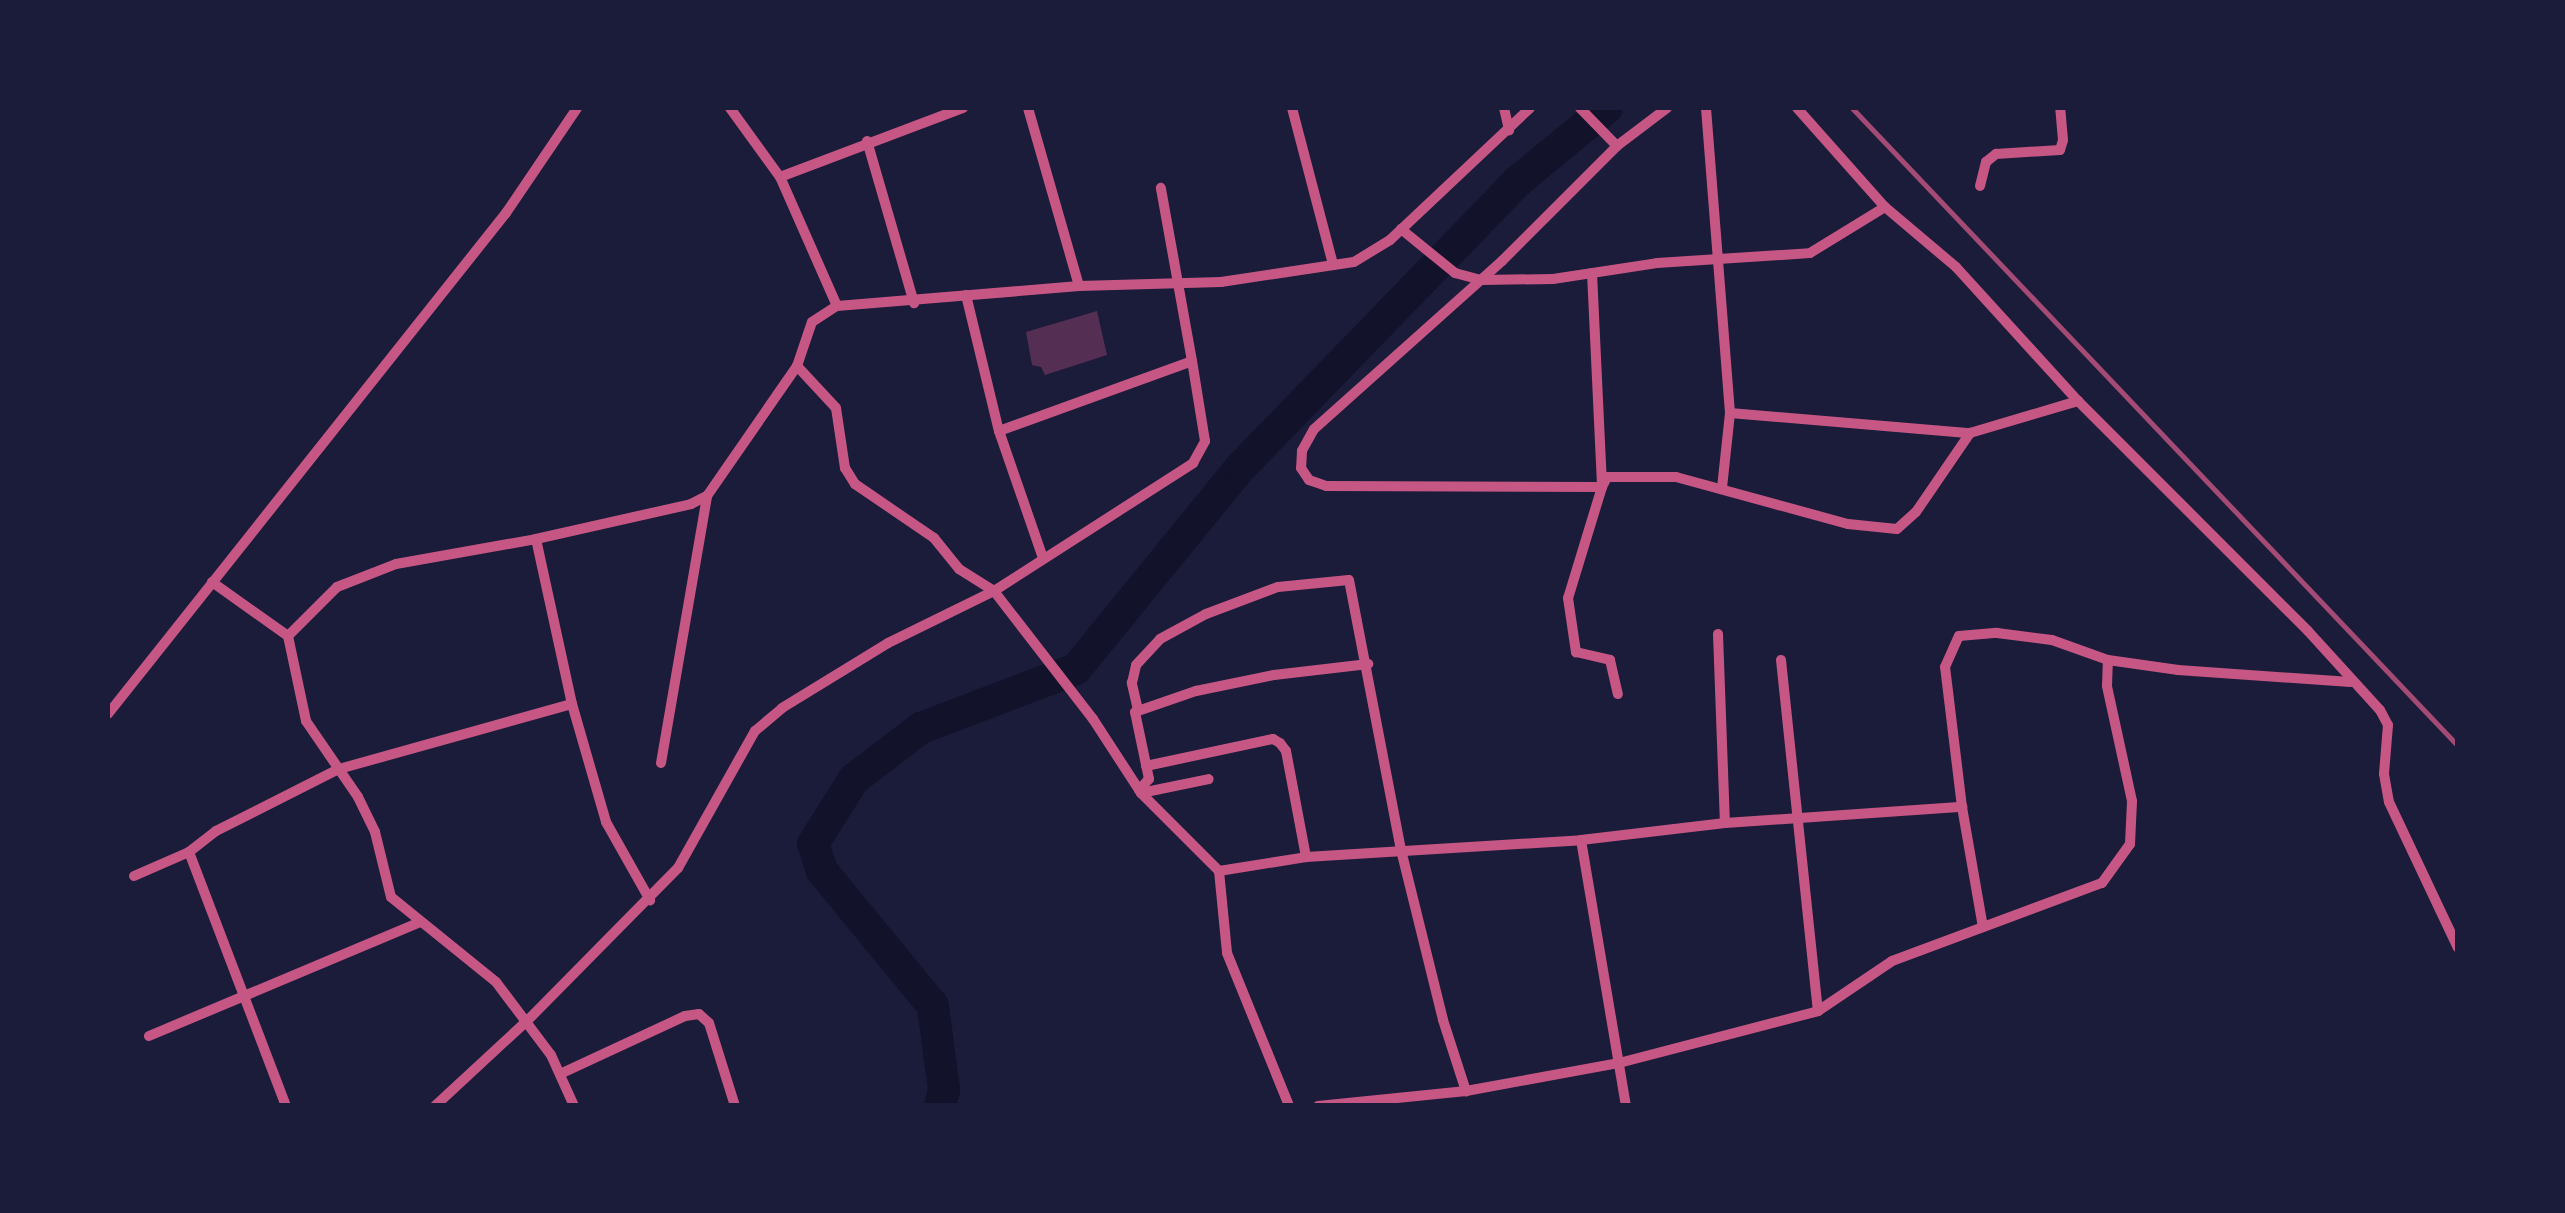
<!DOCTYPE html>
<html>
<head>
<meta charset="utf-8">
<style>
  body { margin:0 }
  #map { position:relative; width:2565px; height:1213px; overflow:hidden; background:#1b1b3a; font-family:Manrope,sans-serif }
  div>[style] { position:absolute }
  .river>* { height:32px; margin:-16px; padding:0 16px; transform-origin:16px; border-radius:16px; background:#12122b }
  .building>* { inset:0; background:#542f53 }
  .minor>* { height:10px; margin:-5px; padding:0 5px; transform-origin:5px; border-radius:5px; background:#c65784 }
  .rail>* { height:5px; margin:-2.5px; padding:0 2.5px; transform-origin:2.5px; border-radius:2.5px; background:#a44b75 }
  span { translate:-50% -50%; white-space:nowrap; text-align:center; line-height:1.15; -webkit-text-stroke:10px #1b1b3a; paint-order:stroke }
  .frame { position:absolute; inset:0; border:110px solid #1b1b3a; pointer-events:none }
</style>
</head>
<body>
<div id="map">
  <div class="river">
    <i style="left:940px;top:1106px;width:16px;rotate:-76deg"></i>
    <i style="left:944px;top:1090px;width:85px;rotate:-97.5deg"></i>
    <i style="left:933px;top:1006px;width:175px;rotate:-129.4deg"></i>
    <i style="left:822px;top:871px;width:28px;rotate:-108deg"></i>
    <i style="left:813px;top:844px;width:77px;rotate:-57.8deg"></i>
    <i style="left:854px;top:779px;width:84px;rotate:-37.3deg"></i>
    <i style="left:921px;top:728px;width:166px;rotate:-20.8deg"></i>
    <i style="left:1076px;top:669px;width:259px;rotate:-50.8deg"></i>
    <i style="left:1240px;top:468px;width:400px;rotate:-45.9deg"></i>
    <i style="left:1518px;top:181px;width:115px;rotate:-39.4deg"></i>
  </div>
  <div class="building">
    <i style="clip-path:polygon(1097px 311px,1107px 355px,1045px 375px,1041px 367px,1032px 365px,1026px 332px)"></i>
  </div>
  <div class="minor">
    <i style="left:730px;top:108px;width:85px;rotate:54.1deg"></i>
    <i style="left:1028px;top:108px;width:185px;rotate:74deg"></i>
    <i style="left:1292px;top:108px;width:161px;rotate:75.3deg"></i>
    <i style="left:1504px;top:108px;width:23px;rotate:77deg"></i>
    <i style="left:1580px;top:108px;width:53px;rotate:45.8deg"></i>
    <i style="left:1667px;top:108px;width:63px;rotate:142.8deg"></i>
    <i style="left:1617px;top:146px;width:163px;rotate:135deg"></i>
    <i style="left:1502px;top:261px;width:252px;rotate:138.2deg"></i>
    <i style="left:1314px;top:429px;width:25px;rotate:119deg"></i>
    <i style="left:1302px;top:451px;width:17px;rotate:93deg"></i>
    <i style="left:1301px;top:468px;width:14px;rotate:56deg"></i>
    <i style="left:1309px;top:480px;width:18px;rotate:19deg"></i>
    <i style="left:1326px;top:486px;width:276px;rotate:0.2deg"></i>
    <i style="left:1602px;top:487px;width:11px;rotate:-63deg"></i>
    <i style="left:1607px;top:477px;width:69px"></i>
    <i style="left:1676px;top:477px;width:178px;rotate:15.3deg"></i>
    <i style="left:1848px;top:524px;width:49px;rotate:5.8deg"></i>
    <i style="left:1897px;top:529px;width:25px;rotate:-42deg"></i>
    <i style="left:1916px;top:512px;width:96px;rotate:-55.6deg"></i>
    <i style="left:1970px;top:433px;width:113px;rotate:-16.5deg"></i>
    <i style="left:1706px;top:108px;width:306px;rotate:85.5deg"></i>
    <i style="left:1730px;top:413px;width:75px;rotate:96.1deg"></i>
    <i style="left:1797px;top:108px;width:132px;rotate:48.4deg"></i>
    <i style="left:1885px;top:207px;width:93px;rotate:40.2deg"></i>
    <i style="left:1956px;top:267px;width:181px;rotate:47.7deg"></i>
    <i style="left:2078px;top:401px;width:325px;rotate:45deg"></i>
    <i style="left:2308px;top:631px;width:107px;rotate:47.7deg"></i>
    <i style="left:2380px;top:710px;width:17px;rotate:62deg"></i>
    <i style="left:2388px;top:725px;width:49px;rotate:94.7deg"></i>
    <i style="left:2384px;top:774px;width:28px;rotate:80deg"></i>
    <i style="left:2389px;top:802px;width:161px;rotate:64.7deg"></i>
    <i style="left:867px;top:141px;width:169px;rotate:73.8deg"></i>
    <i style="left:1980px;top:186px;width:25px;rotate:-76deg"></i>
    <i style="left:1986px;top:162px;width:13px;rotate:-39deg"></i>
    <i style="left:1996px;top:154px;width:64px;rotate:-3.6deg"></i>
    <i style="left:2060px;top:150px;width:10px;rotate:-73deg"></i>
    <i style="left:2063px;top:140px;width:32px;rotate:-95deg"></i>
    <i style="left:1401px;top:229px;width:70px;rotate:39.2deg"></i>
    <i style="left:1455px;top:273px;width:27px;rotate:15deg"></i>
    <i style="left:1481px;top:280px;width:72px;rotate:-0.8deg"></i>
    <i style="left:1553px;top:279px;width:105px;rotate:-8.7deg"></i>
    <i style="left:1657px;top:263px;width:153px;rotate:-3.7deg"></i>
    <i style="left:1810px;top:253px;width:88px;rotate:-31.5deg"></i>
    <i style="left:1592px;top:273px;width:214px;rotate:87.3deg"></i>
    <i style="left:1602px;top:487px;width:116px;rotate:107deg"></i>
    <i style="left:1568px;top:598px;width:55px;rotate:81.6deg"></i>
    <i style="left:1576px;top:652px;width:35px;rotate:13deg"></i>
    <i style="left:1610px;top:660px;width:35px;rotate:77deg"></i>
    <i style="left:966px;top:295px;width:140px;rotate:76.4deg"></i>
    <i style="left:999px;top:431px;width:205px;rotate:-19.9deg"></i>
    <i style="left:1192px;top:361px;width:176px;rotate:-100.2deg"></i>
    <i style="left:837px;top:306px;width:141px;rotate:-113.8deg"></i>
    <i style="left:780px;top:177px;width:196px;rotate:-20.7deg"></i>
    <i style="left:797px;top:366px;width:57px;rotate:47.1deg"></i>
    <i style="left:836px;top:408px;width:61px;rotate:81.5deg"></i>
    <i style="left:845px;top:468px;width:19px;rotate:58deg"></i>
    <i style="left:855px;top:484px;width:96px;rotate:34.4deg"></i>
    <i style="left:934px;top:538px;width:40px;rotate:51deg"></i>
    <i style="left:959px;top:569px;width:41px;rotate:32.2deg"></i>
    <i style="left:994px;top:591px;width:237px;rotate:-32.7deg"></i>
    <i style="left:1193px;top:463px;width:25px;rotate:-61deg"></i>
    <i style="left:1205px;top:441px;width:81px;rotate:-99.2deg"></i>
    <i style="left:1730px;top:413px;width:241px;rotate:4.8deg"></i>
    <i style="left:999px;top:431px;width:134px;rotate:70.9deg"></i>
    <i style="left:536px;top:539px;width:169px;rotate:77.7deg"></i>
    <i style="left:572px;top:704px;width:123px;rotate:73.9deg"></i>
    <i style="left:606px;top:822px;width:90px;rotate:60.6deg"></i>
    <i style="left:212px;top:582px;width:93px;rotate:35.4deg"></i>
    <i style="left:288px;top:636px;width:87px;rotate:78deg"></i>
    <i style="left:306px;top:721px;width:92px;rotate:55.6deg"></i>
    <i style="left:358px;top:797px;width:39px;rotate:64deg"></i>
    <i style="left:375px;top:832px;width:67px;rotate:76.2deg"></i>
    <i style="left:391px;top:897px;width:135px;rotate:39deg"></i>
    <i style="left:496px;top:982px;width:91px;rotate:53deg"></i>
    <i style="left:551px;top:1055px;width:56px;rotate:65.7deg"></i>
    <i style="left:1718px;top:634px;width:189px;rotate:87.9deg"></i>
    <i style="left:288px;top:636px;width:69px;rotate:-45deg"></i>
    <i style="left:337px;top:587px;width:63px;rotate:-21.3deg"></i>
    <i style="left:396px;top:564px;width:142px;rotate:-10.1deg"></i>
    <i style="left:536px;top:539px;width:159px;rotate:-12.7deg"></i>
    <i style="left:691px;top:504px;width:18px;rotate:-27deg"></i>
    <i style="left:707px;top:496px;width:158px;rotate:-55.3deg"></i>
    <i style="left:797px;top:366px;width:46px;rotate:-71.2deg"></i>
    <i style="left:812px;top:322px;width:30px;rotate:-33deg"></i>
    <i style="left:837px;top:306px;width:243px;rotate:-4.7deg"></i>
    <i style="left:1079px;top:286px;width:142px;rotate:-1.6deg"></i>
    <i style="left:1221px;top:282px;width:134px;rotate:-8.6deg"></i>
    <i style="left:1354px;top:262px;width:42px;rotate:-31.4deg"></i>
    <i style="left:1390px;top:240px;width:192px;rotate:-43.3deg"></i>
    <i style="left:1781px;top:660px;width:353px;rotate:84deg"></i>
    <i style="left:1138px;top:710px;width:28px;rotate:-103deg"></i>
    <i style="left:1132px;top:683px;width:18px;rotate:-77deg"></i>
    <i style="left:1136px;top:665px;width:35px;rotate:-47deg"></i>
    <i style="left:1160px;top:639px;width:52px;rotate:-28.5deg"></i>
    <i style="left:1206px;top:614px;width:77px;rotate:-20.6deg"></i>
    <i style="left:1278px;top:587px;width:71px;rotate:-5.6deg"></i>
    <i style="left:1349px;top:580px;width:275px;rotate:79.1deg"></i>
    <i style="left:1401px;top:850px;width:175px;rotate:76.1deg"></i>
    <i style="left:1443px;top:1020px;width:75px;rotate:72.1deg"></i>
    <i style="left:108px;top:714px;width:640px;rotate:-51.54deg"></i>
    <i style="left:506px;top:213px;width:127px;rotate:-55.9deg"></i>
    <i style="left:661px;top:763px;width:271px;rotate:-80.2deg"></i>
    <i style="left:1146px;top:766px;width:130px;rotate:-12deg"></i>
    <i style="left:1273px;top:739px;width:8px;rotate:30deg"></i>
    <i style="left:1280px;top:743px;width:10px;rotate:53deg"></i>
    <i style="left:1286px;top:751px;width:108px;rotate:79.3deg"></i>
    <i style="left:1139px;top:790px;width:15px;rotate:-48deg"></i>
    <i style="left:1149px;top:779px;width:68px;rotate:-101.8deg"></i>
    <i style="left:1135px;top:712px;width:65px;rotate:-19deg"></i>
    <i style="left:1196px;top:691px;width:80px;rotate:-11.6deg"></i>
    <i style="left:1274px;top:675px;width:95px;rotate:-6.7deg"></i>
    <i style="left:1141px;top:793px;width:69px;rotate:-11.6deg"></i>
    <i style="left:1962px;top:807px;width:141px;rotate:-96.9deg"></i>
    <i style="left:1945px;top:667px;width:34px;rotate:-66deg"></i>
    <i style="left:1959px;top:636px;width:38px;rotate:-5deg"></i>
    <i style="left:1997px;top:633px;width:55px;rotate:7.3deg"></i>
    <i style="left:2052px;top:640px;width:59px;rotate:19.7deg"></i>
    <i style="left:2108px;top:660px;width:71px;rotate:8.1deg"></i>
    <i style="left:2178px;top:670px;width:173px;rotate:4deg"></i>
    <i style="left:1581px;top:840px;width:270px;rotate:80.4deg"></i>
    <i style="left:189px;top:852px;width:272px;rotate:69.1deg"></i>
    <i style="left:1219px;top:871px;width:88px;rotate:-9.1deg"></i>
    <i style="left:1306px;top:857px;width:276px;rotate:-3.5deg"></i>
    <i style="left:1581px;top:840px;width:145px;rotate:-6.7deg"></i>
    <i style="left:1725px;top:823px;width:238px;rotate:-3.9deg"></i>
    <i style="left:1962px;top:807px;width:122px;rotate:80.1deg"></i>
    <i style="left:134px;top:876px;width:60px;rotate:-23.6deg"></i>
    <i style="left:189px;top:852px;width:34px;rotate:-38deg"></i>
    <i style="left:216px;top:831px;width:138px;rotate:-26.8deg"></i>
    <i style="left:339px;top:769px;width:242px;rotate:-15.6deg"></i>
    <i style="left:149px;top:1036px;width:294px;rotate:-22.8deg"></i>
    <i style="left:560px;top:1074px;width:138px;rotate:-24.9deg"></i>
    <i style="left:685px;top:1016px;width:14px;rotate:-8deg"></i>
    <i style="left:699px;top:1014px;width:13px;rotate:42deg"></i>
    <i style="left:709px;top:1023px;width:87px;rotate:72.6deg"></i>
    <i style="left:435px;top:1106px;width:127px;rotate:-42.8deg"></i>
    <i style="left:528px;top:1020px;width:214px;rotate:-45.4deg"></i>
    <i style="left:678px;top:868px;width:157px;rotate:-60.7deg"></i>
    <i style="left:755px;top:731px;width:35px;rotate:-40deg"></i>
    <i style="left:782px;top:708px;width:124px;rotate:-31.5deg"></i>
    <i style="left:888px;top:643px;width:118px;rotate:-26.1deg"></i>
    <i style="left:994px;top:591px;width:162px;rotate:52.3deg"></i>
    <i style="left:1093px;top:719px;width:88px;rotate:57deg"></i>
    <i style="left:1141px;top:793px;width:110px;rotate:45deg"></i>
    <i style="left:1219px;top:871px;width:82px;rotate:84.4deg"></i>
    <i style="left:1227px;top:953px;width:165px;rotate:67.9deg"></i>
    <i style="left:1318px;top:1106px;width:149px;rotate:-5.8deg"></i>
    <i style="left:1466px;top:1091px;width:156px;rotate:-10.4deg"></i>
    <i style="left:1619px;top:1063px;width:206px;rotate:-14.6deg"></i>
    <i style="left:1818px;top:1011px;width:89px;rotate:-34deg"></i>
    <i style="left:1892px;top:961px;width:224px;rotate:-20.4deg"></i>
    <i style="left:2102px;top:883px;width:48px;rotate:-54.3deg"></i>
    <i style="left:2130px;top:844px;width:43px;rotate:-87.3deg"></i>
    <i style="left:2132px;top:801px;width:118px;rotate:-102.3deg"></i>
    <i style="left:2107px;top:686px;width:26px;rotate:-88deg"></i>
  </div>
  <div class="rail">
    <i style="left:1852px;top:108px;width:880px;rotate:46.47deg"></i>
  </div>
  <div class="frame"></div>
</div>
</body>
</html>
